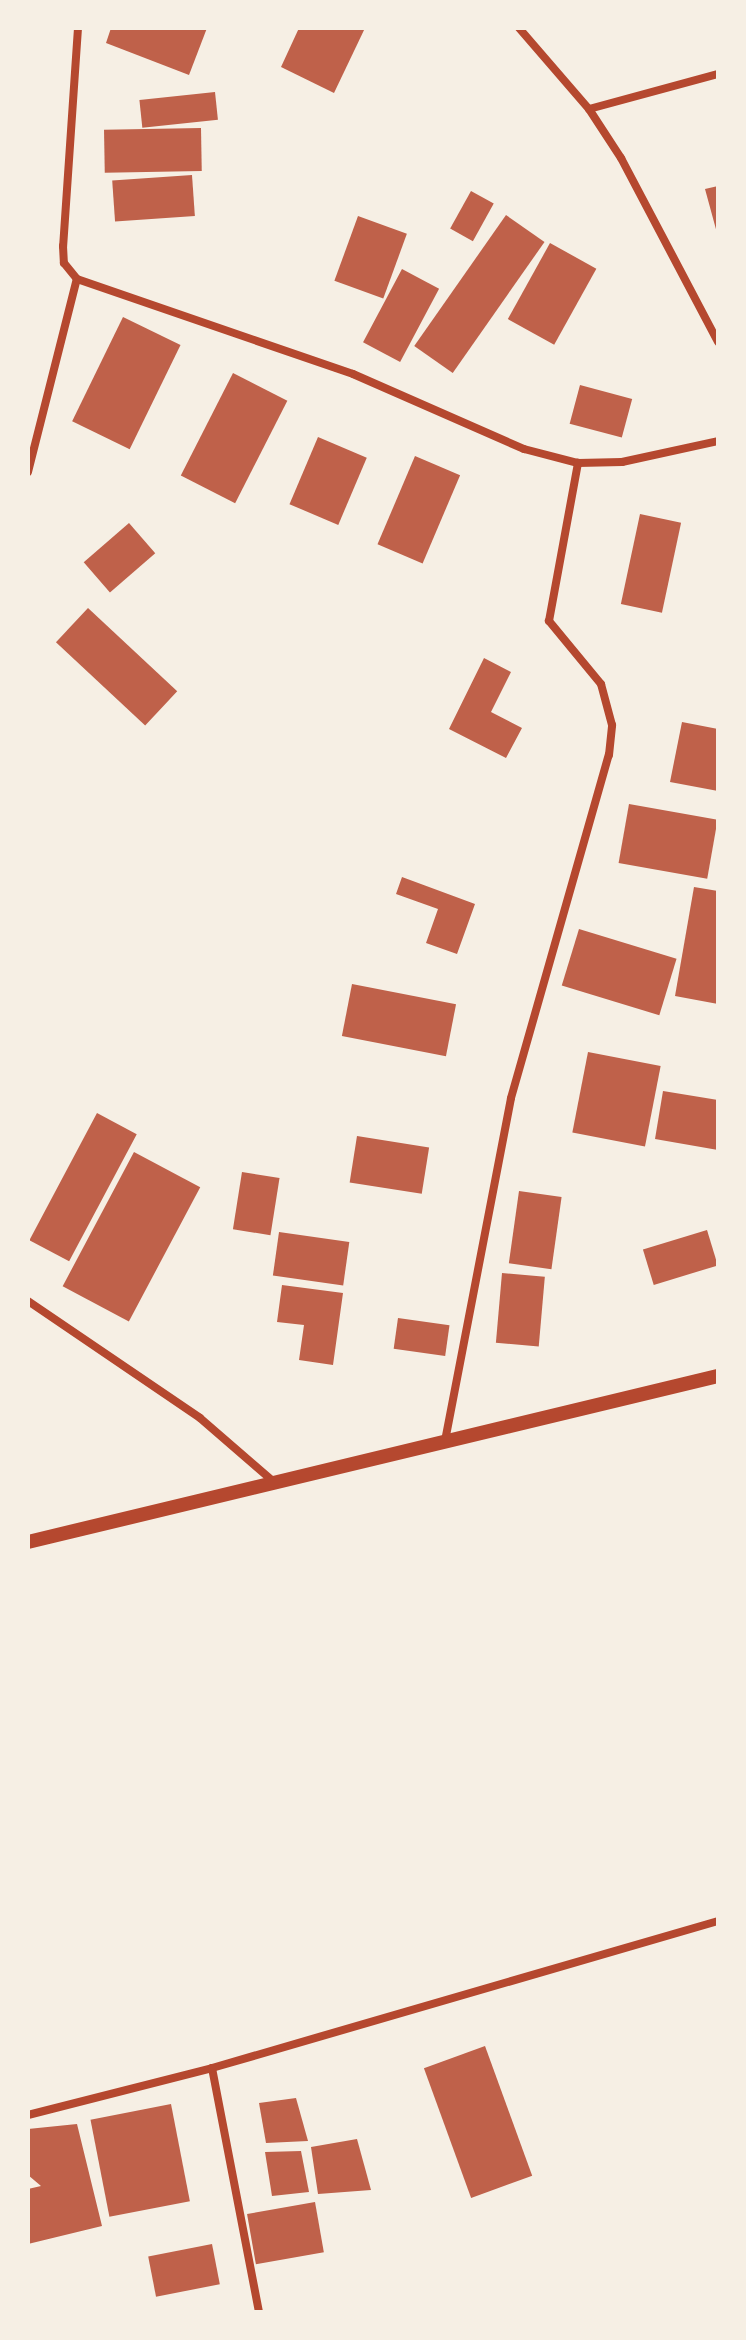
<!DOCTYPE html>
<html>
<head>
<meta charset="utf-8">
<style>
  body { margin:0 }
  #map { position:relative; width:746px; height:2340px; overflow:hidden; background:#f6efe4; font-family:Raleway,sans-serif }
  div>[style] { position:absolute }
  .building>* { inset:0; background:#bf614a; transform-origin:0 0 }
  .minor>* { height:8px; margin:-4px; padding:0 4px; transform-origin:4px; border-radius:4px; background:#b5482f }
  .tertiary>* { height:14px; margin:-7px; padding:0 7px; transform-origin:7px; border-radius:7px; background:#b5482f }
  span { translate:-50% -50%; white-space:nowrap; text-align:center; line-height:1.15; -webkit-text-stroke:7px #f6efe4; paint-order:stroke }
  .frame { position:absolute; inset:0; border:30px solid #f6efe4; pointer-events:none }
</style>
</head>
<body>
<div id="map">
  <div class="building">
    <i style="clip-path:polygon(111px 28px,207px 28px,189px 75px,106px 43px)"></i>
    <i style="clip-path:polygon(299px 28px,365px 28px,334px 93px,281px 67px)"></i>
    <i style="left:215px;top:92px;width:28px;height:76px;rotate:84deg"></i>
    <i style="left:201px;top:128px;width:43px;height:97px;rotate:89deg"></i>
    <i style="left:192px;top:175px;width:41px;height:80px;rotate:86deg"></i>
    <i style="clip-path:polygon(718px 186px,718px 233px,717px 233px,705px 189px)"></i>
    <i style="left:471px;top:191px;width:26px;height:43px;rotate:29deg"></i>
    <i style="left:506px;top:215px;width:47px;height:160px;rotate:35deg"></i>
    <i style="left:358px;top:216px;width:52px;height:69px;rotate:20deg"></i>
    <i style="left:550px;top:243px;width:53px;height:87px;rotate:29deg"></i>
    <i style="left:402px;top:269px;width:42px;height:83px;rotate:28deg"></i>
    <i style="left:123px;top:317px;width:64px;height:116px;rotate:26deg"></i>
    <i style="left:233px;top:373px;width:61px;height:115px;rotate:27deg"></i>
    <i style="left:580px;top:385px;width:54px;height:40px;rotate:15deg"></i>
    <i style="left:318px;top:437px;width:53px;height:73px;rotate:23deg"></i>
    <i style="left:415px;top:456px;width:49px;height:96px;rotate:23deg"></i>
    <i style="left:640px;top:514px;width:42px;height:92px;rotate:12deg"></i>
    <i style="left:129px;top:523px;width:40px;height:60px;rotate:49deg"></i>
    <i style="left:88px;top:608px;width:122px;height:47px;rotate:43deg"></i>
    <i style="clip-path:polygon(484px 658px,511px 672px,491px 712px,522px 728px,506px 758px,449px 729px)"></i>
    <i style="clip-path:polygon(682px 722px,718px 729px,718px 791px,670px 782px)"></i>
    <i style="left:629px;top:804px;width:90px;height:60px;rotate:10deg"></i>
    <i style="clip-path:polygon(402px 877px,475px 904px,457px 954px,426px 943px,438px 909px,396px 894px)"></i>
    <i style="clip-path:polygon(694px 887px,718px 891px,718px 1004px,675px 996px)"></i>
    <i style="left:579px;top:929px;width:102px;height:59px;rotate:17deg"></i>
    <i style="left:352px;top:984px;width:106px;height:53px;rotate:11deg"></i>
    <i style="left:588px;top:1052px;width:74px;height:82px;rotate:11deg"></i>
    <i style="clip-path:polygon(663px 1091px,718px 1100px,718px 1150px,655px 1139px)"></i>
    <i style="left:97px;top:1113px;width:45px;height:144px;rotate:28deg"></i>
    <i style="left:357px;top:1136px;width:73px;height:47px;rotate:9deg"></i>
    <i style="left:134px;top:1152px;width:75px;height:152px;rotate:28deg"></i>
    <i style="left:242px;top:1172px;width:38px;height:58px;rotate:9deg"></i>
    <i style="left:519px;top:1191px;width:43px;height:73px;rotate:8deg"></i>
    <i style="left:707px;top:1230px;width:37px;height:67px;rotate:73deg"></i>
    <i style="left:279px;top:1232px;width:71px;height:44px;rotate:8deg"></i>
    <i style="left:502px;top:1273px;width:43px;height:70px;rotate:5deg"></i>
    <i style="clip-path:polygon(282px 1285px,343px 1293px,333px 1365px,299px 1360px,304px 1325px,277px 1322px)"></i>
    <i style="left:398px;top:1318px;width:52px;height:31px;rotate:8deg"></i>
    <i style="left:485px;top:2046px;width:138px;height:65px;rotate:70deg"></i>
    <i style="clip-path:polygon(296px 2098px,308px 2141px,266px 2143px,259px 2103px)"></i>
    <i style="left:171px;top:2104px;width:99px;height:82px;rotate:79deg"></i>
    <i style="clip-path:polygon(77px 2124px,102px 2226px,28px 2244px,28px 2189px,41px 2186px,28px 2175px,28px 2129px)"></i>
    <i style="clip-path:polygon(357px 2139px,371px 2190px,318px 2194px,311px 2147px)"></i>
    <i style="clip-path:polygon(301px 2151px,309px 2192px,272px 2196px,265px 2152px)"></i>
    <i style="left:315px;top:2202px;width:51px;height:69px;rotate:80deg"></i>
    <i style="left:212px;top:2244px;width:41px;height:65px;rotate:79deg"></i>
  </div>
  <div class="minor">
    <i style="left:78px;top:28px;width:219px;rotate:93.9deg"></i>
    <i style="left:63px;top:246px;width:17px;rotate:87deg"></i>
    <i style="left:64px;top:263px;width:21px;rotate:51deg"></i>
    <i style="left:77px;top:279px;width:292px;rotate:19deg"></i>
    <i style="left:353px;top:374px;width:187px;rotate:23.7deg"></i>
    <i style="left:524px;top:449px;width:56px;rotate:14.5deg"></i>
    <i style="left:578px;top:463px;width:44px;rotate:-1.3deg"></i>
    <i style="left:622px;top:462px;width:98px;rotate:-12.3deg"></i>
    <i style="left:519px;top:28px;width:107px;rotate:49.2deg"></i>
    <i style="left:589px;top:109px;width:59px;rotate:56.9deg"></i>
    <i style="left:621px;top:158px;width:208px;rotate:62.2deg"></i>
    <i style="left:589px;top:109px;width:134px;rotate:-15.2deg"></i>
    <i style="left:28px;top:472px;width:199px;rotate:-75.8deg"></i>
    <i style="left:28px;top:1301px;width:208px;rotate:34.2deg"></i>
    <i style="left:200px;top:1418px;width:99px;rotate:40.9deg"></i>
    <i style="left:445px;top:1441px;width:349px;rotate:-79.1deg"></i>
    <i style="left:511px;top:1098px;width:357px;rotate:-74.1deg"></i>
    <i style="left:609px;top:755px;width:30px;rotate:-84deg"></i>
    <i style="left:612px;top:725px;width:42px;rotate:-105deg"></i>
    <i style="left:601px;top:684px;width:82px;rotate:-129.5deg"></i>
    <i style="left:549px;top:621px;width:161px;rotate:-79.6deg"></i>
    <i style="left:212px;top:2068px;width:248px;rotate:79.1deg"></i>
    <i style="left:28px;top:2115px;width:190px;rotate:-14.3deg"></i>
    <i style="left:212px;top:2068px;width:527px;rotate:-16.2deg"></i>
  </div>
  <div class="tertiary">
    <i style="left:28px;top:1542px;width:710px;rotate:-13.53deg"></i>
  </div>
  <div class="frame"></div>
</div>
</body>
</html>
